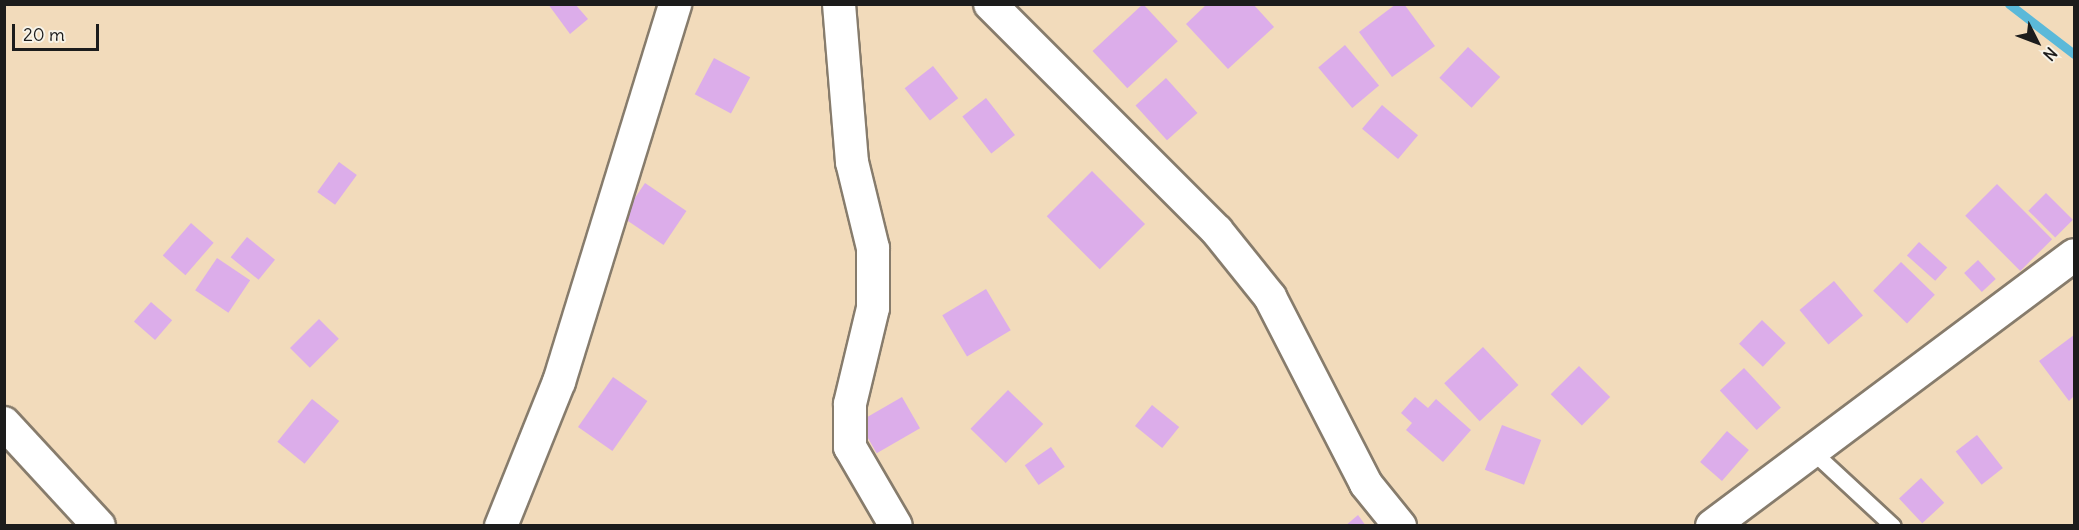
<!DOCTYPE html>
<html>
<head>
<meta charset="utf-8">
<style>
  body { margin:0 }
  #map { position:relative; width:2079px; height:530px; overflow:hidden; background:#f2dbbb; font-family:Delius,sans-serif }
  div>[style] { position:absolute }
  .stream>* { height:9px; margin:-4.5px; padding:0 4.5px; transform-origin:4.5px; border-radius:4.5px; background:#5bb9d9 }
  .building>* { inset:0; background:#dcadea; transform-origin:0 0 }
  .roads { filter:drop-shadow(2px 0 #877c6c) drop-shadow(-2px 0 #877c6c) drop-shadow(0 2px #877c6c) drop-shadow(0 -2px #877c6c) }
  .service>* { height:15px; margin:-7.5px; padding:0 7.5px; transform-origin:7.5px; border-radius:7.5px; background:#fff }
  .minor>* { height:32px; margin:-16px; padding:0 16px; transform-origin:16px; border-radius:16px; background:#fff }
  span { translate:-50% -50%; white-space:nowrap; text-align:center; line-height:1.15; -webkit-text-stroke:6px #f7f3e8; paint-order:stroke }
  .frame { position:absolute; inset:0; border:6px solid #1c1c1c; pointer-events:none }
  .north { position:absolute; left:2007px; top:12px; width:60px; height:60px; -webkit-text-stroke:4px #f7f3e8; paint-order:stroke; rotate:132deg; font-size:16px; font-weight:700; line-height:24px; text-align:center; color:#1c1c1c }
  .north::after { content:''; display:block; margin:auto; width:21px; height:27px; background:#1c1c1c; clip-path:polygon(50% 0,100% 100%,50% 72%,0 100%) }
  .scale { position:absolute; left:12px; top:24px; width:87px; height:27px; box-sizing:border-box; border:3px solid #1c1c1c; border-top:0; padding-left:8px; font-size:18px; line-height:21px; white-space:nowrap; color:#1c1c1c; -webkit-text-stroke:4px #f7f3e8; paint-order:stroke }
</style>
</head>
<body>
<div id="map">
  <div class="stream">
    <i style="left:2009px;top:4px;width:82px;rotate:37.6deg"></i>
  </div>
  <div class="building">
    <i style="clip-path:polygon(548px 4px,575px 4px,588px 19px,570px 34px)"></i>
    <i style="left:1143px;top:4px;width:51px;height:69px;rotate:47deg"></i>
    <i style="clip-path:polygon(1207px 4px,1253px 4px,1274px 27px,1228px 69px,1186px 24px)"></i>
    <i style="clip-path:polygon(1396px 4px,1404px 4px,1435px 46px,1392px 77px,1359px 32px)"></i>
    <i style="left:1345px;top:45px;width:53px;height:35px;rotate:50deg"></i>
    <i style="left:1468px;top:47px;width:44px;height:42px;rotate:43deg"></i>
    <i style="left:714px;top:58px;width:41px;height:41px;rotate:28deg"></i>
    <i style="left:933px;top:66px;width:41px;height:36px;rotate:52deg"></i>
    <i style="left:1166px;top:78px;width:47px;height:41px;rotate:48deg"></i>
    <i style="left:986px;top:98px;width:47px;height:30px;rotate:52deg"></i>
    <i style="left:1382px;top:105px;width:47px;height:31px;rotate:40deg"></i>
    <i style="left:339px;top:162px;width:22px;height:37px;rotate:36deg"></i>
    <i style="left:1092px;top:171px;width:75px;height:64px;rotate:45deg"></i>
    <i style="left:645px;top:183px;width:50px;height:41px;rotate:34deg"></i>
    <i style="left:1997px;top:184px;width:78px;height:45px;rotate:45deg"></i>
    <i style="left:2046px;top:193px;width:38px;height:25px;rotate:45deg"></i>
    <i style="left:191px;top:223px;width:30px;height:43px;rotate:41deg"></i>
    <i style="left:247px;top:237px;width:36px;height:26px;rotate:39deg"></i>
    <i style="left:1919px;top:242px;width:38px;height:18px;rotate:42deg"></i>
    <i style="left:217px;top:258px;width:40px;height:39px;rotate:34deg"></i>
    <i style="left:1978px;top:260px;width:26px;height:19px;rotate:47deg"></i>
    <i style="left:1901px;top:262px;width:47px;height:40px;rotate:44deg"></i>
    <i style="left:1834px;top:281px;width:45px;height:45px;rotate:50deg"></i>
    <i style="left:986px;top:289px;width:48px;height:51px;rotate:59deg"></i>
    <i style="left:151px;top:302px;width:28px;height:26px;rotate:41deg"></i>
    <i style="left:319px;top:319px;width:28px;height:41px;rotate:45deg"></i>
    <i style="left:1762px;top:320px;width:33px;height:33px;rotate:44deg"></i>
    <i style="clip-path:polygon(2074px 335px,2074px 396px,2069px 401px,2039px 361px)"></i>
    <i style="left:1483px;top:347px;width:52px;height:53px;rotate:47deg"></i>
    <i style="left:1579px;top:366px;width:44px;height:40px;rotate:45deg"></i>
    <i style="left:1744px;top:368px;width:54px;height:33px;rotate:47deg"></i>
    <i style="left:613px;top:377px;width:42px;height:61px;rotate:35deg"></i>
    <i style="left:1008px;top:390px;width:49px;height:54px;rotate:44deg"></i>
    <i style="left:902px;top:397px;width:36px;height:50px;rotate:60deg"></i>
    <i style="clip-path:polygon(1415px 397px,1428px 408px,1436px 399px,1471px 430px,1443px 462px,1406px 430px,1412px 423px,1401px 413px)"></i>
    <i style="left:312px;top:399px;width:35px;height:55px;rotate:39deg"></i>
    <i style="left:1152px;top:405px;width:35px;height:27px;rotate:39deg"></i>
    <i style="left:1502px;top:425px;width:42px;height:48px;rotate:21deg"></i>
    <i style="left:1727px;top:431px;width:29px;height:41px;rotate:41deg"></i>
    <i style="left:1977px;top:435px;width:42px;height:27px;rotate:52deg"></i>
    <i style="left:1051px;top:447px;width:24px;height:32px;rotate:55deg"></i>
    <i style="left:1921px;top:478px;width:34px;height:30px;rotate:47deg"></i>
    <i style="clip-path:polygon(1358px 515px,1366px 526px,1345px 526px)"></i>
  </div>
  <div class="roads">
    <div class="service">
      <i style="left:1812px;top:451px;width:110px;rotate:42.8deg"></i>
    </div>
    <div class="minor">
      <i style="left:839px;top:4px;width:159px;rotate:85.3deg"></i>
      <i style="left:852px;top:162px;width:89px;rotate:76.3deg"></i>
      <i style="left:873px;top:248px;width:60px;rotate:90deg"></i>
      <i style="left:873px;top:308px;width:99px;rotate:103.5deg"></i>
      <i style="left:850px;top:404px;width:43px;rotate:90deg"></i>
      <i style="left:850px;top:447px;width:91px;rotate:59.8deg"></i>
      <i style="left:990px;top:4px;width:321px;rotate:45deg"></i>
      <i style="left:1217px;top:231px;width:85px;rotate:51.2deg"></i>
      <i style="left:1270px;top:297px;width:210px;rotate:62.8deg"></i>
      <i style="left:1366px;top:484px;width:54px;rotate:51deg"></i>
      <i style="left:4px;top:423px;width:140px;rotate:47.3deg"></i>
      <i style="left:501px;top:526px;width:155px;rotate:-68.1deg"></i>
      <i style="left:559px;top:382px;width:395px;rotate:-72.9deg"></i>
      <i style="left:1712px;top:526px;width:452px;rotate:-36.8deg"></i>
    </div>
  </div>
  <div class="frame"></div>
  <div class="north">N</div>
  <div class="scale">20 m</div>
</div>
</body>
</html>
